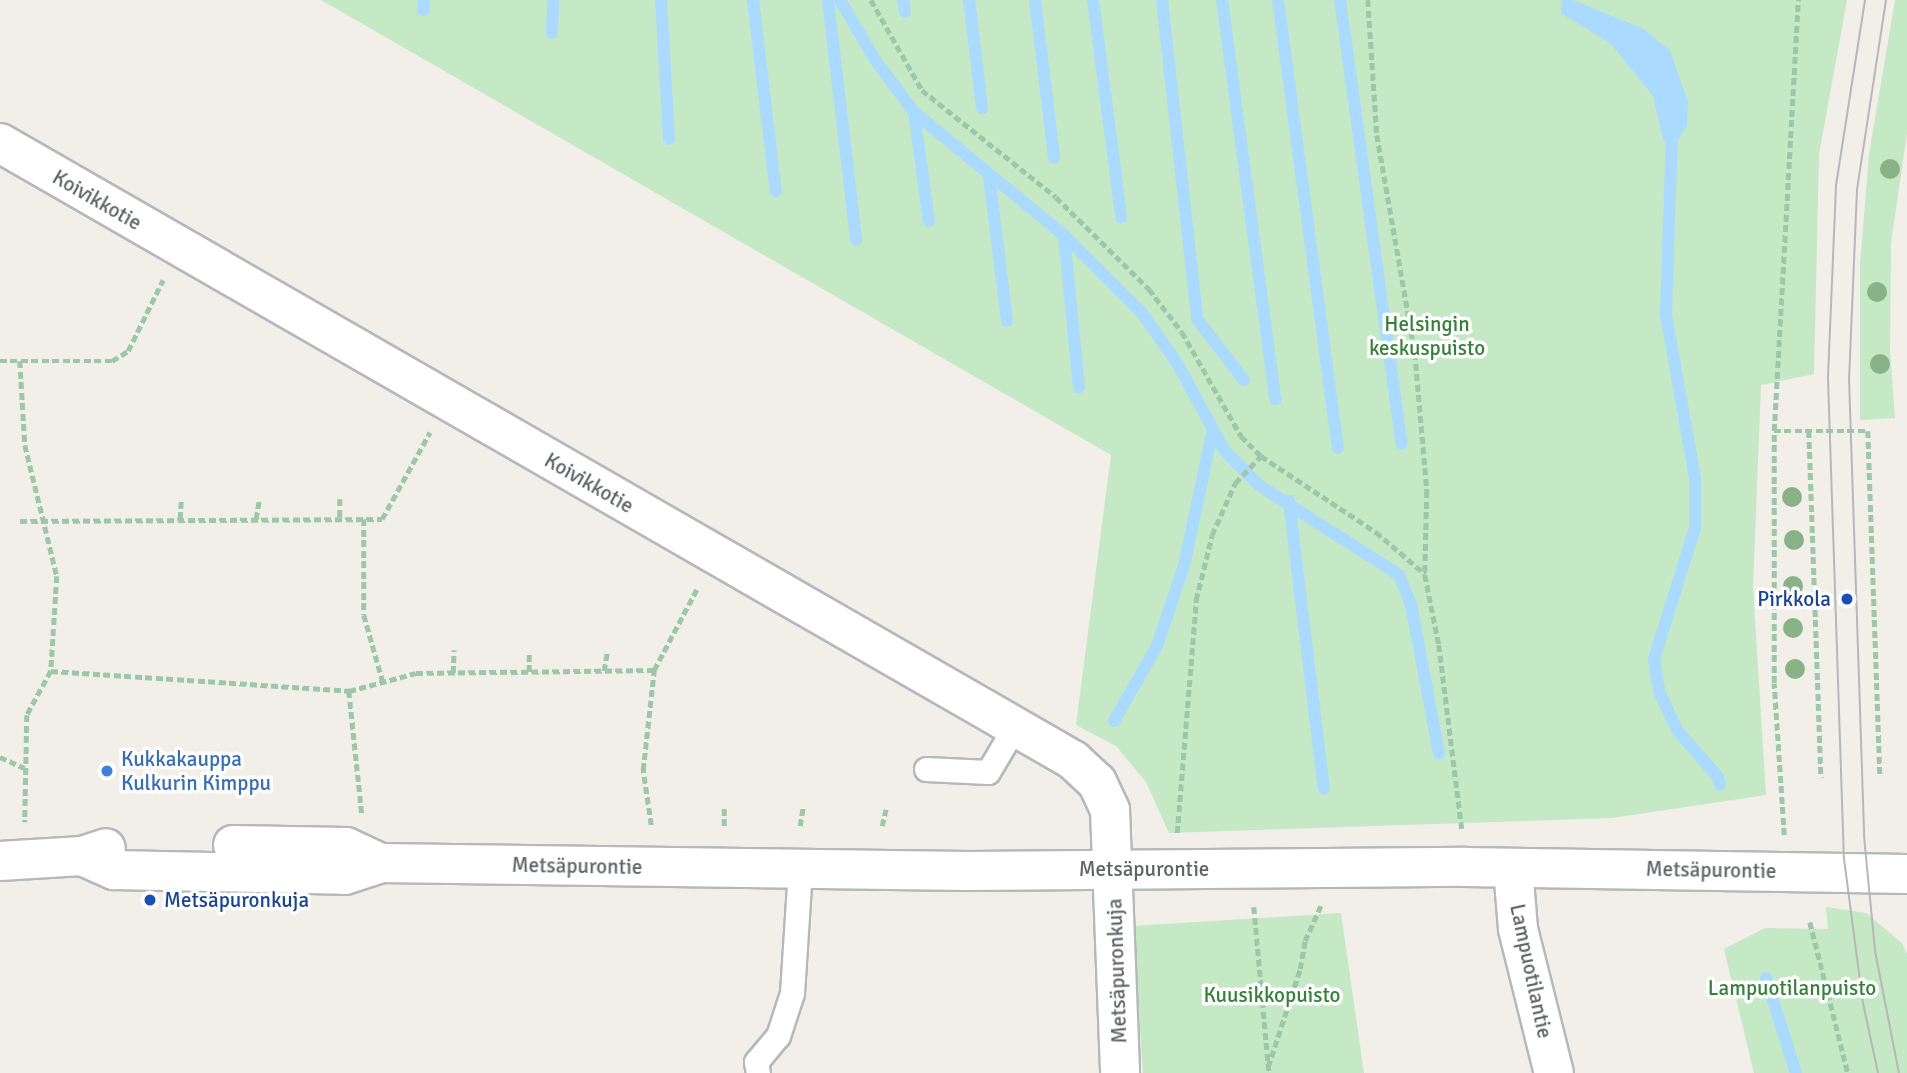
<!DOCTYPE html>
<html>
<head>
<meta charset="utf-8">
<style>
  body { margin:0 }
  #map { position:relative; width:1907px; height:1073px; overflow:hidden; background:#f1efe8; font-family:Signika,sans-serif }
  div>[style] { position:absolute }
  .green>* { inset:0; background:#c5e8c5 }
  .water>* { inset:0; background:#aadaff }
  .stream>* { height:12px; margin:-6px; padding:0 6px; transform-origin:6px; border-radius:6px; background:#aadaff }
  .path>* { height:4.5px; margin-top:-2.25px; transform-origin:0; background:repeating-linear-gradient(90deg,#9cc7a9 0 7px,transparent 0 10.5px) }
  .roads { filter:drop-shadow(2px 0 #b5b8bc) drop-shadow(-2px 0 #b5b8bc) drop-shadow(0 2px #b5b8bc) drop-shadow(0 -2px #b5b8bc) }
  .service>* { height:23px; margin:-11.5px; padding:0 11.5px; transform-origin:11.5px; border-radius:11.5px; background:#fff }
  .minor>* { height:38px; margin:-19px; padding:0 19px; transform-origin:19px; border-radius:19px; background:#fff }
  .tertiary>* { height:38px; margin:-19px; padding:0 19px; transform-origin:19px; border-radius:19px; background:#fff }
  .tram>* { height:2px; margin:-1px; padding:0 1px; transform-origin:1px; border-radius:1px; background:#b6b7b8 }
  .trees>* { width:20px; height:20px; margin:-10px; border-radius:50%; background:#89b387 }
  .dots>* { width:19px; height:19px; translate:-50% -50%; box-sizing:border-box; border:4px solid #fff; border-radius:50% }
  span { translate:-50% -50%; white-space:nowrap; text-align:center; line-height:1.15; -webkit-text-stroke:7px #fff; paint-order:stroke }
  .street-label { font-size:21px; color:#5f6368 }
  .park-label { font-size:21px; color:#348238 }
  .transit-label { font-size:21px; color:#164399 }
  .right { translate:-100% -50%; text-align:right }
  .left { translate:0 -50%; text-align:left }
  .shop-label { font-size:21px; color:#366cbe }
</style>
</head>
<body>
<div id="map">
  <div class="green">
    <i style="clip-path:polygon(321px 0,1847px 0,1819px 154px,1814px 374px,1761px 385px,1753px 587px,1766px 795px,1612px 818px,1169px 833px,1146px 782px,1116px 746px,1076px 725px,1111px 455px)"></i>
    <i style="clip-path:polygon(1895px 0,1907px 0,1907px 133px,1891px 243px,1890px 351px,1895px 418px,1860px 420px,1860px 264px,1869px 154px)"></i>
    <i style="clip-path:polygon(1826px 907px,1866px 913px,1902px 943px,1907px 954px,1907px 1073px,1754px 1073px,1724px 949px,1765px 928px,1828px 929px)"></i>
    <i style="clip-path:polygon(1341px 913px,1364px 1073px,1143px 1073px,1133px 926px)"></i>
  </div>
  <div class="water">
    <i style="clip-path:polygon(1562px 0,1573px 0,1644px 29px,1670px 51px,1688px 102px,1687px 126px,1672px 149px,1663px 139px,1653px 96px,1611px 44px,1561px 13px)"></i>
  </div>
  <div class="stream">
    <i style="left:661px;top:0;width:139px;rotate:86.7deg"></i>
    <i style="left:753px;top:0;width:193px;rotate:83.2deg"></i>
    <i style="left:828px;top:0;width:242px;rotate:83.3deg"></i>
    <i style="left:840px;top:0;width:71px;rotate:59.5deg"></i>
    <i style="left:876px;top:61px;width:64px;rotate:53.3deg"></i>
    <i style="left:914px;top:112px;width:194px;rotate:39.4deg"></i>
    <i style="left:1064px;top:235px;width:110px;rotate:45deg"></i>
    <i style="left:1142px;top:313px;width:61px;rotate:55deg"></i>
    <i style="left:1177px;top:363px;width:100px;rotate:61.4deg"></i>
    <i style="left:1225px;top:451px;width:49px;rotate:45deg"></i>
    <i style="left:1260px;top:486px;width:165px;rotate:32.6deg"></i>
    <i style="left:1399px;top:575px;width:31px;rotate:68deg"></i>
    <i style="left:1411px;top:604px;width:152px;rotate:79.4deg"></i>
    <i style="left:903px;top:0;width:12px;rotate:81deg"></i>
    <i style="left:969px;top:0;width:109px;rotate:83.1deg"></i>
    <i style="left:1035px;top:0;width:159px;rotate:83.1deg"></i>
    <i style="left:1093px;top:0;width:219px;rotate:82.6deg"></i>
    <i style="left:1162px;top:0;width:321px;rotate:83.7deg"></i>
    <i style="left:1197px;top:319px;width:77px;rotate:52.4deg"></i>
    <i style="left:1222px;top:0;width:403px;rotate:82.4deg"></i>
    <i style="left:1278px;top:0;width:452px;rotate:82.4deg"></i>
    <i style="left:1340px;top:0;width:448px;rotate:82.1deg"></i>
    <i style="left:423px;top:10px;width:10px;rotate:-84deg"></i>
    <i style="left:552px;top:33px;width:33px;rotate:-88deg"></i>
    <i style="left:914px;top:112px;width:110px;rotate:82.2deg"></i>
    <i style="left:1672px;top:132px;width:183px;rotate:91.9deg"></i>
    <i style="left:1666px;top:315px;width:165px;rotate:79.9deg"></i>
    <i style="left:1695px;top:477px;width:51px;rotate:90deg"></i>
    <i style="left:1695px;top:528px;width:137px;rotate:107.4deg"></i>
    <i style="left:1654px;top:659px;width:32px;rotate:81deg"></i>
    <i style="left:1659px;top:691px;width:43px;rotate:65.2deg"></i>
    <i style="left:1677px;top:730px;width:62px;rotate:48.9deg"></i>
    <i style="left:1718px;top:777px;width:8px;rotate:76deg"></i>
    <i style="left:989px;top:176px;width:146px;rotate:82.9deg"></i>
    <i style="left:1064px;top:235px;width:153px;rotate:84.4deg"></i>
    <i style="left:1289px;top:501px;width:290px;rotate:83.1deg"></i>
    <i style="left:1114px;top:721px;width:86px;rotate:-60.2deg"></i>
    <i style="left:1157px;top:646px;width:84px;rotate:-71.4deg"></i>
    <i style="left:1184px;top:566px;width:136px;rotate:-78.1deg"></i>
    <i style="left:1766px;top:978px;width:100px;rotate:72.5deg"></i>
  </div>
  <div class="path">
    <i style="left:871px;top:0;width:103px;rotate:60.5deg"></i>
    <i style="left:922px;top:90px;width:171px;rotate:38.6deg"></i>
    <i style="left:1056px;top:197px;width:131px;rotate:44.7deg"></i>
    <i style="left:1149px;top:289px;width:54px;rotate:52.5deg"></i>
    <i style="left:1182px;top:332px;width:120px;rotate:60.4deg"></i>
    <i style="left:1241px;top:436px;width:28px;rotate:45deg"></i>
    <i style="left:1261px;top:456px;width:138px;rotate:33.5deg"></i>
    <i style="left:1376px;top:532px;width:65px;rotate:40.6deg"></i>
    <i style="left:1368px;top:0;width:135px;rotate:86.2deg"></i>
    <i style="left:1377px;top:135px;width:221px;rotate:80.1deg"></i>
    <i style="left:1415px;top:353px;width:139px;rotate:85deg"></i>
    <i style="left:1427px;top:491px;width:84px;rotate:91.4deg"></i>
    <i style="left:1425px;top:575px;width:71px;rotate:78.7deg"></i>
    <i style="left:1439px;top:645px;width:185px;rotate:82.9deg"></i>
    <i style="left:0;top:361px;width:112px"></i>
    <i style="left:112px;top:361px;width:19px;rotate:-32deg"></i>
    <i style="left:128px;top:351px;width:79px;rotate:-63.8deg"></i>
    <i style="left:20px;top:361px;width:84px;rotate:86.6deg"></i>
    <i style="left:25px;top:445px;width:135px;rotate:76.3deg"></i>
    <i style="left:57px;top:576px;width:95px;rotate:93.6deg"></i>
    <i style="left:51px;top:671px;width:50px;rotate:118.6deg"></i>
    <i style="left:27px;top:715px;width:107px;rotate:91.1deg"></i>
    <i style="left:1774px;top:431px;width:94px"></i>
    <i style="left:1868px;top:431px;width:346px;rotate:88deg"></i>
    <i style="left:1809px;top:431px;width:347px;rotate:88deg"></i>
    <i style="left:340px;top:499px;width:20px;rotate:90deg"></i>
    <i style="left:180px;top:519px;width:20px;rotate:-87deg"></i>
    <i style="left:256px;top:519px;width:20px;rotate:-81deg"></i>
    <i style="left:364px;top:519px;width:96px;rotate:90deg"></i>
    <i style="left:364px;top:615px;width:70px;rotate:74.2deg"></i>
    <i style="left:20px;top:521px;width:362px;rotate:-0.3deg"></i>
    <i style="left:382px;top:519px;width:99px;rotate:-61.1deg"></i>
    <i style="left:51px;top:671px;width:299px;rotate:3.8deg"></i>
    <i style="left:349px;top:691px;width:124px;rotate:84deg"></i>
    <i style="left:604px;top:671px;width:18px;rotate:-81deg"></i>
    <i style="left:529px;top:672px;width:20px;rotate:-90deg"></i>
    <i style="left:453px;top:673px;width:23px;rotate:-88deg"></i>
    <i style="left:349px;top:691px;width:69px;rotate:-15deg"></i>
    <i style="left:416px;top:673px;width:238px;rotate:-0.7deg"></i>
    <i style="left:654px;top:670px;width:94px;rotate:-62.1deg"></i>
    <i style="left:0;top:757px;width:27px;rotate:24deg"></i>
    <i style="left:651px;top:825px;width:56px;rotate:-98.3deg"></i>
    <i style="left:643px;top:770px;width:101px;rotate:-83.7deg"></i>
    <i style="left:724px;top:826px;width:19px;rotate:-90deg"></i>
    <i style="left:800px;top:826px;width:18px;rotate:-81deg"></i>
    <i style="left:882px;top:826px;width:17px;rotate:-77deg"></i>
    <i style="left:1177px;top:833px;width:234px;rotate:-85.3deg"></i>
    <i style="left:1196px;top:600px;width:67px;rotate:-76.2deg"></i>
    <i style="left:1212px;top:535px;width:57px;rotate:-66.1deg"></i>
    <i style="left:1235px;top:483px;width:37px;rotate:-46deg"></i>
    <i style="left:1784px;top:835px;width:152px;rotate:-93.8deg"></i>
    <i style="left:1774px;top:683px;width:252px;rotate:-90deg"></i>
    <i style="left:1774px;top:431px;width:432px;rotate:-86.8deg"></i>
    <i style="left:1254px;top:907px;width:167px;rotate:84.8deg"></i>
    <i style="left:1810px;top:922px;width:156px;rotate:75.9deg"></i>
    <i style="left:1268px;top:1067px;width:103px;rotate:-71.9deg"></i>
    <i style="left:1300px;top:969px;width:28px;rotate:-80deg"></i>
    <i style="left:1305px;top:941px;width:39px;rotate:-66deg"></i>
  </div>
  <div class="roads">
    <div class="service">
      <i style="left:926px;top:769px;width:62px;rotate:2.8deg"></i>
      <i style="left:988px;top:772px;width:51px;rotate:-59.4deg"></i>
      <i style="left:758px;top:1073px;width:11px;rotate:-100deg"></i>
      <i style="left:756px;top:1062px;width:34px;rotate:-50deg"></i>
      <i style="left:778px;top:1036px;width:45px;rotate:-72deg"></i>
      <i style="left:792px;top:993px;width:124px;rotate:-86.3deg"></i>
    </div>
    <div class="minor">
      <i style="left:0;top:143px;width:1238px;rotate:29.9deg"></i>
      <i style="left:1073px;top:760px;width:33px;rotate:43deg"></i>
      <i style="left:1097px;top:782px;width:31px;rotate:65deg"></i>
      <i style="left:1110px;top:810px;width:263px;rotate:87.8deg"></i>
      <i style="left:1513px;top:868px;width:61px;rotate:85.3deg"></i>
      <i style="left:1518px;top:929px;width:148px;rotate:76deg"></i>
    </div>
    <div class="tertiary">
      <i style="left:233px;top:845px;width:113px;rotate:1deg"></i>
      <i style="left:346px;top:847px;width:38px;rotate:25deg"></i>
      <i style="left:82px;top:856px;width:35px;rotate:24deg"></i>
      <i style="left:114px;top:870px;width:231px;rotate:1.2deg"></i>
      <i style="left:345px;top:875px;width:38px;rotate:-18deg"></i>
      <i style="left:381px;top:863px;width:588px;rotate:0.78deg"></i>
      <i style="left:969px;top:871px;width:496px;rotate:-0.5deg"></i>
      <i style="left:1465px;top:867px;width:442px;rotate:0.9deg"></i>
      <i style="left:0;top:861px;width:82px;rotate:-3.5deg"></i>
      <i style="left:82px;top:856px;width:25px;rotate:-18deg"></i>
    </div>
  </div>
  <div class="tram">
    <i style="left:1865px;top:0;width:188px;rotate:98.9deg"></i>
    <i style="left:1836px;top:186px;width:193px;rotate:92.4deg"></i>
    <i style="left:1828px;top:379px;width:480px;rotate:88.1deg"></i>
    <i style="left:1844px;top:859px;width:145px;rotate:82.5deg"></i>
    <i style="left:1863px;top:1003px;width:72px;rotate:77.9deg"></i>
    <i style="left:1886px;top:0;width:192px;rotate:98.7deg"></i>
    <i style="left:1857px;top:190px;width:188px;rotate:92.4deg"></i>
    <i style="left:1849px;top:378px;width:458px;rotate:88.1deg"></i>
    <i style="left:1864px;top:836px;width:116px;rotate:84.5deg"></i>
    <i style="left:1875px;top:951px;width:124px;rotate:78.9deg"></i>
  </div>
  <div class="trees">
    <i style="left:1890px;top:169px"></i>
    <i style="left:1877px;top:292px"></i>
    <i style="left:1880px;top:364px"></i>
    <i style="left:1792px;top:497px"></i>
    <i style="left:1794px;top:540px"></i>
    <i style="left:1793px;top:586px"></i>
    <i style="left:1793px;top:628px"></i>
    <i style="left:1795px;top:669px"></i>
  </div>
  <div class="dots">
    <i style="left:1847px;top:599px;background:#1a4fb4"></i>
    <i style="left:107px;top:771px;background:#3f7fe0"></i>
    <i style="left:150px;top:900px;background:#1a4fb4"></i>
  </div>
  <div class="street-label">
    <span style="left:97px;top:200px;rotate:30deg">Koivikkotie</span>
    <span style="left:589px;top:483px;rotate:30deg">Koivikkotie</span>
    <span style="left:577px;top:866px;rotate:1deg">Metsäpurontie</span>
    <span style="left:1144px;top:869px">Metsäpurontie</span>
    <span style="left:1711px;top:870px;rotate:1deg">Metsäpurontie</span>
    <span style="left:1117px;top:971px;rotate:-92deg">Metsäpuronkuja</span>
    <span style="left:1531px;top:971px;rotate:78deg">Lampuotilantie</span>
  </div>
  <div class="park-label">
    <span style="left:1427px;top:336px">Helsingin<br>keskuspuisto</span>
    <span style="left:1792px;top:988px">Lampuotilanpuisto</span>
    <span style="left:1272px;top:995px">Kuusikkopuisto</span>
  </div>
  <div class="transit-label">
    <span class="right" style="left:1831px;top:599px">Pirkkola</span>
    <span class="left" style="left:164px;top:900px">Metsäpuronkuja</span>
  </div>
  <div class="shop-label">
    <span class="left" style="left:121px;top:771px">Kukkakauppa<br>Kulkurin Kimppu</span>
  </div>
</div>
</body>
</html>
